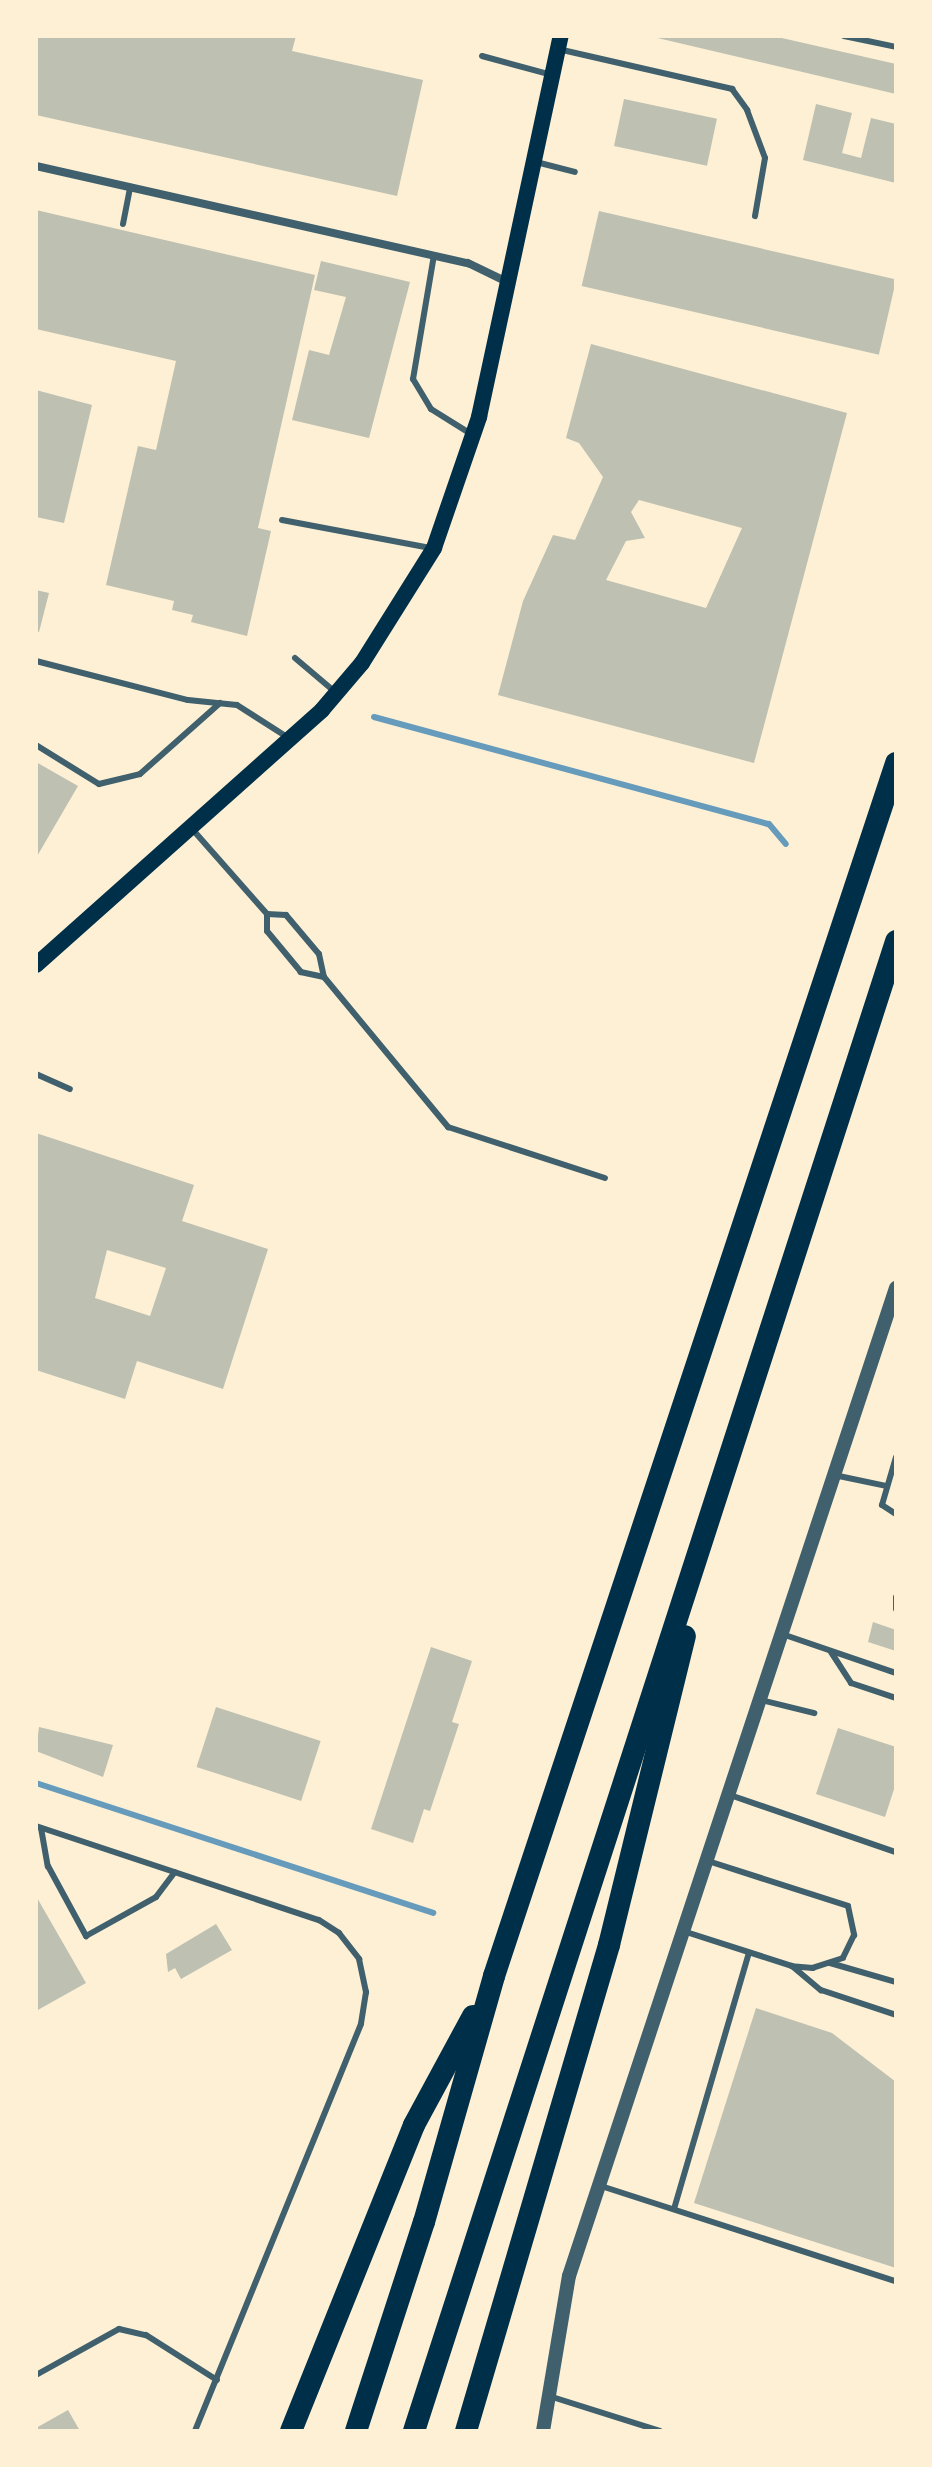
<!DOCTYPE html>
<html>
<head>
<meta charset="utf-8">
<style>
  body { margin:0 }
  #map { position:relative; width:932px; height:2467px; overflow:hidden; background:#fdf0d5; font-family:"Fira Sans Condensed",sans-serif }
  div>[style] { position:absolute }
  .stream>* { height:6px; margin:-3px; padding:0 3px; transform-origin:3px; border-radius:3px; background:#669bbc }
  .building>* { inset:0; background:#bec0b2; transform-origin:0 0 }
  .service>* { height:6px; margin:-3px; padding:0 3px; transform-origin:3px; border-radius:3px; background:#3f606c }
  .minor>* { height:8px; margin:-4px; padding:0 4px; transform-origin:4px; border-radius:4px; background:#3f606c }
  .tertiary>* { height:14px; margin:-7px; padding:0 7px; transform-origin:7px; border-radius:7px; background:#3f606c }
  .secondary>* { height:16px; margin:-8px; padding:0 8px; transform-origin:8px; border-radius:8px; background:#003049 }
  .motorway>* { height:22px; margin:-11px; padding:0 11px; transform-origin:11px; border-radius:11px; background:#003049 }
  span { translate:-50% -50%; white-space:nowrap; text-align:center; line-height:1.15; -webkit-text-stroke:7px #fdf0d5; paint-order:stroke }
  .frame { position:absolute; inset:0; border:38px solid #fdf0d5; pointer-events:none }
</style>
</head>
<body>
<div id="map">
  <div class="stream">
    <i style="left:374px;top:717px;width:409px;rotate:15.2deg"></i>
    <i style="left:769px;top:824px;width:26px;rotate:50deg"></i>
    <i style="left:36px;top:1783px;width:418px;rotate:18.1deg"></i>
  </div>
  <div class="building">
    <i style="clip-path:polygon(36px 36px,296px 36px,292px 51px,423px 80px,397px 196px,36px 115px)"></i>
    <i style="clip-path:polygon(649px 36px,773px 36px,896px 64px,896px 94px)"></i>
    <i style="left:624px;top:99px;width:95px;height:48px;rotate:12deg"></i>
    <i style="clip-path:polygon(816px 104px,852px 113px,842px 153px,861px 158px,871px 118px,896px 124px,896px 183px,803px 160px)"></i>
    <i style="clip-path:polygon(36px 210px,315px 275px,258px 528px,271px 531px,247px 636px,191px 622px,193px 615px,172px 610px,174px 601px,106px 585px,138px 446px,156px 450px,176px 361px,36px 329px)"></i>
    <i style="left:599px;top:211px;width:305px;height:77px;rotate:13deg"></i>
    <i style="clip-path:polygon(321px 261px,410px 282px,369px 438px,292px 420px,309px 350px,329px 355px,346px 297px,314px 290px)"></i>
    <i style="clip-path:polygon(evenodd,591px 344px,847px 413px,754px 763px,498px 695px,523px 601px,553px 535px,575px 540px,603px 477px,579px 443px,566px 438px,591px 344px,639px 500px,742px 528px,706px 608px,606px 580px,626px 541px,645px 538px,631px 512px,639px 500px)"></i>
    <i style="clip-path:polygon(36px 390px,92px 405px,64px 523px,36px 517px)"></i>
    <i style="clip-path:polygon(36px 590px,49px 593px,39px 632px,36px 631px)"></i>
    <i style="clip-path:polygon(36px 762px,78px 786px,36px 858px)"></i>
    <i style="clip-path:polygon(evenodd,36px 1133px,194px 1185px,182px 1221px,268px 1249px,223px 1389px,137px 1361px,125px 1399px,36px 1370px,36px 1133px,107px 1250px,166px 1268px,150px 1316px,95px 1298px,107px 1250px)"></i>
    <i style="clip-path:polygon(873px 1622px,896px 1630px,896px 1651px,868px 1642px)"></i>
    <i style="clip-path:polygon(431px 1647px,472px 1661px,452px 1722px,459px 1724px,430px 1811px,424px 1809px,413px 1843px,371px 1829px)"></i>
    <i style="left:216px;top:1707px;width:110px;height:63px;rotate:18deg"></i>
    <i style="clip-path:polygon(39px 1727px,113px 1745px,103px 1777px,36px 1751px)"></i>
    <i style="clip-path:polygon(838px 1728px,896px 1747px,896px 1783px,885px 1817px,816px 1794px)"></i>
    <i style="clip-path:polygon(36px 1896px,86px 1983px,36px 2011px)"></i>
    <i style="clip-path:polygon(216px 1924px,232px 1950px,181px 1979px,175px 1968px,168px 1972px,166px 1954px)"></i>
    <i style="clip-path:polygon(756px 2008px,832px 2033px,896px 2082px,896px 2268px,694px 2203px)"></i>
    <i style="clip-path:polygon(68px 2410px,80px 2431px,36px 2431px,36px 2428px)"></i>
  </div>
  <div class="service">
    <i style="left:844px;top:36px;width:53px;rotate:11.9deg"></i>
    <i style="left:558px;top:49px;width:179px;rotate:12.9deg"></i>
    <i style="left:732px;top:89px;width:26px;rotate:54deg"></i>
    <i style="left:747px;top:110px;width:51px;rotate:69.4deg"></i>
    <i style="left:765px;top:158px;width:59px;rotate:99.8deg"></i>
    <i style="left:482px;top:56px;width:73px;rotate:15.2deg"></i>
    <i style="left:536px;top:162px;width:40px;rotate:14.4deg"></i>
    <i style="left:123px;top:224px;width:38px;rotate:-79deg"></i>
    <i style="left:434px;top:255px;width:126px;rotate:99.6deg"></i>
    <i style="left:413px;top:379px;width:35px;rotate:59deg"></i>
    <i style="left:431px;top:409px;width:47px;rotate:32deg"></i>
    <i style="left:282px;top:520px;width:151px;rotate:10.7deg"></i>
    <i style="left:295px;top:658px;width:51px;rotate:40.2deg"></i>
    <i style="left:36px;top:661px;width:157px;rotate:14.4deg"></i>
    <i style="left:188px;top:700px;width:49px;rotate:5.8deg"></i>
    <i style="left:237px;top:705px;width:59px;rotate:32.6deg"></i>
    <i style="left:36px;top:745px;width:74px;rotate:31.8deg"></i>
    <i style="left:99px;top:784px;width:42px;rotate:-13.7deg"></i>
    <i style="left:140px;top:774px;width:107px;rotate:-41.6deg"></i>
    <i style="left:193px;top:830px;width:112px;rotate:48.6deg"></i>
    <i style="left:324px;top:977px;width:24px;rotate:-168deg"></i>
    <i style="left:301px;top:972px;width:53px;rotate:-129.7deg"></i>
    <i style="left:267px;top:931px;width:17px;rotate:-90deg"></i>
    <i style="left:267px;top:914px;width:19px;rotate:3deg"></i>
    <i style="left:286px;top:915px;width:51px;rotate:49.8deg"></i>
    <i style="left:319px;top:954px;width:24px;rotate:78deg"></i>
    <i style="left:324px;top:977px;width:195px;rotate:50.4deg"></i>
    <i style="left:448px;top:1127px;width:165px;rotate:18deg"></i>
    <i style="left:36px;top:1074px;width:37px;rotate:24deg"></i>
    <i style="left:896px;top:1457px;width:50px;rotate:106.3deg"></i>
    <i style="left:882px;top:1505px;width:17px;rotate:33deg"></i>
    <i style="left:834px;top:1475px;width:53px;rotate:11.9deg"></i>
    <i style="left:896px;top:1597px;width:12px;rotate:90deg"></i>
    <i style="left:782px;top:1634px;width:120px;rotate:18.9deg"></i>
    <i style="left:831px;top:1652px;width:37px;rotate:57deg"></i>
    <i style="left:851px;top:1683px;width:47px;rotate:18.4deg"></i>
    <i style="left:761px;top:1700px;width:55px;rotate:13.8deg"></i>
    <i style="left:730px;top:1795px;width:176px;rotate:19deg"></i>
    <i style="left:36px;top:1826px;width:298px;rotate:18.4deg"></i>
    <i style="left:319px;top:1920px;width:24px;rotate:33deg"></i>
    <i style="left:339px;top:1933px;width:33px;rotate:52deg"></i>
    <i style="left:359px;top:1959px;width:34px;rotate:78deg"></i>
    <i style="left:366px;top:1992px;width:32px;rotate:99deg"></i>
    <i style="left:361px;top:2024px;width:440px;rotate:112.2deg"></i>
    <i style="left:41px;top:1828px;width:39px;rotate:80deg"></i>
    <i style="left:48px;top:1866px;width:80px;rotate:61.5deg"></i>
    <i style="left:86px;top:1936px;width:80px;rotate:-29.1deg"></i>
    <i style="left:156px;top:1897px;width:31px;rotate:-53deg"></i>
    <i style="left:708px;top:1861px;width:147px;rotate:17.8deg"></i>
    <i style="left:848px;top:1906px;width:30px;rotate:78deg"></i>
    <i style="left:854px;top:1935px;width:25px;rotate:116deg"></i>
    <i style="left:843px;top:1958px;width:32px;rotate:162deg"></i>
    <i style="left:813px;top:1968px;width:21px;rotate:-175deg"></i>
    <i style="left:683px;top:1931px;width:114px;rotate:17.8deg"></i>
    <i style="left:792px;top:1966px;width:38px;rotate:40deg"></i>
    <i style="left:821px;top:1990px;width:79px;rotate:18.4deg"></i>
    <i style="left:830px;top:1963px;width:69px;rotate:16.1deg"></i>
    <i style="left:601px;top:2186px;width:310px;rotate:17.9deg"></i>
    <i style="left:674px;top:2209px;width:267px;rotate:-73.7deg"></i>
    <i style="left:36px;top:2375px;width:95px;rotate:-29deg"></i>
    <i style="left:119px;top:2329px;width:28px;rotate:13deg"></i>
    <i style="left:146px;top:2335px;width:84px;rotate:32.4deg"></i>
    <i style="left:549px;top:2396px;width:116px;rotate:17.5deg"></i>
  </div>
  <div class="minor">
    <i style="left:36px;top:166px;width:443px;rotate:12.7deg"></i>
    <i style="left:468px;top:263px;width:41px;rotate:25.9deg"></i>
  </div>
  <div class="tertiary">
    <i style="left:543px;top:2431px;width:157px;rotate:-80.5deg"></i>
    <i style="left:569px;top:2276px;width:1041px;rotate:-71.69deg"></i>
  </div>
  <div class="secondary">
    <i style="left:36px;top:965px;width:383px;rotate:-41.7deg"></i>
    <i style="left:322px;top:710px;width:62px;rotate:-49.6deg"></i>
    <i style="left:362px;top:663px;width:136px;rotate:-57.9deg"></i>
    <i style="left:434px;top:548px;width:139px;rotate:-71deg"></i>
    <i style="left:479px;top:417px;width:390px;rotate:-77.9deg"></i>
  </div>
  <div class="motorway">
    <i style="left:291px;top:2431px;width:330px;rotate:-68.1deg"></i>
    <i style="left:414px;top:2125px;width:124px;rotate:-61.6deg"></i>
    <i style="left:356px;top:2431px;width:220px;rotate:-72deg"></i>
    <i style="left:424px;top:2222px;width:256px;rotate:-74.1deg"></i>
    <i style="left:494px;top:1976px;width:1278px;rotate:-71.66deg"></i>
    <i style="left:414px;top:2431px;width:1566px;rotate:-72.07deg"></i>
    <i style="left:466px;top:2431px;width:507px;rotate:-73.6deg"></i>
    <i style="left:609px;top:1945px;width:318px;rotate:-76.2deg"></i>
  </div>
  <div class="frame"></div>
</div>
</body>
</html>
